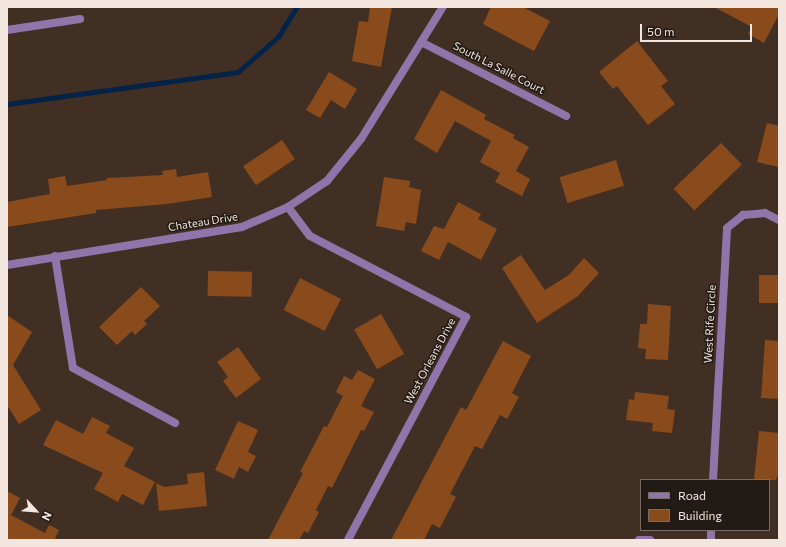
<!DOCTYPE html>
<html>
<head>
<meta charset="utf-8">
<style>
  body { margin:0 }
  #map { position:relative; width:786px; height:547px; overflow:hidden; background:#422f24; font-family:Commissioner,sans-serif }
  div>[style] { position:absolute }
  .stream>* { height:4.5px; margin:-2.25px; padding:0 2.25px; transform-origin:2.25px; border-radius:2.25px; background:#032348 }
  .building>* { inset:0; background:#894b1c; transform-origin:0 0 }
  .lane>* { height:8px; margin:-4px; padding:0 4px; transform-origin:4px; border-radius:4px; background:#9075ab }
  .street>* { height:8px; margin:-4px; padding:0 4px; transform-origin:4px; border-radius:4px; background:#9075ab }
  span { translate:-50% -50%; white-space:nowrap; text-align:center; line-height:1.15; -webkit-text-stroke:3px #221a14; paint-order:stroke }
  .street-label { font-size:11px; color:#f3e6de }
  .frame { position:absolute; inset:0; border:8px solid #f3e6de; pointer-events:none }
  .legend { position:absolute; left:640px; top:479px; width:130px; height:52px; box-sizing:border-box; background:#221a14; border:1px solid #766c65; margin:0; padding:5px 7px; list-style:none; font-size:12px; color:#f3e6de }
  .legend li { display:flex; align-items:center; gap:8px; height:20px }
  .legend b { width:20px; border:1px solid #766c65 }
  .north { position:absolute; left:16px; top:491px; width:40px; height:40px; -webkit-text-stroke:3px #221a14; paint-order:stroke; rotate:116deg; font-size:11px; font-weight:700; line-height:16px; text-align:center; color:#f3e6de }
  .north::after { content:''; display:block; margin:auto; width:14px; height:18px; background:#f3e6de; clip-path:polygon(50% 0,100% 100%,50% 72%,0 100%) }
  .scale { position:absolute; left:640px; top:24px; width:112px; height:18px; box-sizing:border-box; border:2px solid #f3e6de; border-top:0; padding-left:5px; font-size:12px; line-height:14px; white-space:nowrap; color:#f3e6de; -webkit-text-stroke:3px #221a14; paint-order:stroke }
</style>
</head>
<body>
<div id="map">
  <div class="stream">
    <i style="left:7px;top:104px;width:233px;rotate:-7.9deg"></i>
    <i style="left:238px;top:72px;width:53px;rotate:-41.2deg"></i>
    <i style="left:278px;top:37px;width:36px;rotate:-58deg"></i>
  </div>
  <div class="building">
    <i style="clip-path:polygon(370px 7px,392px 7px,381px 67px,352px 61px,359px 21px,368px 22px)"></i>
    <i style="clip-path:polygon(491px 7px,523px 7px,550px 21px,534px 51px,483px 24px)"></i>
    <i style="clip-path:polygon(714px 7px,779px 7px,779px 14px,764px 43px,748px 34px,752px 27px)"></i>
    <i style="clip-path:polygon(637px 41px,668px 81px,661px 86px,675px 104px,648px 125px,617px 86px,613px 89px,599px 72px)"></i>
    <i style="clip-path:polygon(329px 72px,357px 89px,345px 109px,331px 100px,320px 118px,306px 110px)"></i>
    <i style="clip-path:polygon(441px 90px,486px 115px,484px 119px,515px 135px,513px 138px,529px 147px,516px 171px,530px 179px,522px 196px,495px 182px,500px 173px,480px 162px,491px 141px,455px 121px,437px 153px,414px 139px)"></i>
    <i style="clip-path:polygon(767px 123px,779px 126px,779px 167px,757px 162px)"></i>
    <i style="left:282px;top:140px;width:23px;height:47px;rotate:56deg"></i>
    <i style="left:721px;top:143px;width:30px;height:66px;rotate:46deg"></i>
    <i style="left:616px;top:160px;width:27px;height:59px;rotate:73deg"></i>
    <i style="clip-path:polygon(176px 169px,177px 177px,208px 172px,212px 197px,167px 204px,96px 210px,96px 213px,7px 227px,7px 202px,50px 194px,48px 179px,65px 176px,67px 186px,107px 180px,107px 178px,163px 175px,162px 171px)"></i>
    <i style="clip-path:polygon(384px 177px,410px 181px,409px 187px,421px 190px,416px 224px,406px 222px,404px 231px,376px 226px)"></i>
    <i style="clip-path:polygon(458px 202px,481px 214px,478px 219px,497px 229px,481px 260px,448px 242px,439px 260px,421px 251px,434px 226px,444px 229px)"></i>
    <i style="clip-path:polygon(521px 255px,545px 290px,569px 275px,584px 258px,599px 273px,578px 296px,537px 323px,502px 268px)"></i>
    <i style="left:208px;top:271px;width:44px;height:25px;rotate:1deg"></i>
    <i style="left:759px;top:275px;width:20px;height:28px"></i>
    <i style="left:300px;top:278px;width:46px;height:36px;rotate:27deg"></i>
    <i style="clip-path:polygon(141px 287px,160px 306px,144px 321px,147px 324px,135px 335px,132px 331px,117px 345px,99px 327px)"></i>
    <i style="clip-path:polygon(648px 304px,671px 306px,668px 360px,645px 359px,646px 349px,638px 348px,640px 324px,647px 324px)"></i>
    <i style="left:381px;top:314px;width:46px;height:31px;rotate:60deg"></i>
    <i style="clip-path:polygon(7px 315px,32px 332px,13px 365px,41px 410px,19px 424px,7px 405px)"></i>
    <i style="clip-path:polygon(765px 340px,779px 341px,779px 399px,761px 398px)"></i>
    <i style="clip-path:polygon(503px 341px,531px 356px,512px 393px,519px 397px,507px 419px,500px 415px,482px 449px,475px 446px,450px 494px,456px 497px,440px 528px,432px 524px,424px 540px,391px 540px,461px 407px,466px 410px)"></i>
    <i style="clip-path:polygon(238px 347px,261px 379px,236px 398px,223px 381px,228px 377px,217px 362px)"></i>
    <i style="clip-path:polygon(358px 370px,375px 379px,361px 406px,374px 412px,364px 431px,361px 430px,332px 488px,328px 486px,316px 510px,319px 512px,308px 533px,304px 531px,299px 540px,268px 540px,303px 473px,300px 472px,324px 426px,327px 427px,343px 396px,336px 392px,344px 376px,352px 380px)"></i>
    <i style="clip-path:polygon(635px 392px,669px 396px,667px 409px,675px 410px,672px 433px,652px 431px,653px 423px,626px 420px,629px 399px,634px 400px)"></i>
    <i style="clip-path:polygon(92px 417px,110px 426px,106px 433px,134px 448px,124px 466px,155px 482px,143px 505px,122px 494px,118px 502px,94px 489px,103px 473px,43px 445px,56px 420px,83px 434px)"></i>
    <i style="clip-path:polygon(238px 421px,258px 430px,248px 452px,256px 456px,248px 472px,239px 467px,234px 479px,215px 470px)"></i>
    <i style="clip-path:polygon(759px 431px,779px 433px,779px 472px,776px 480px,754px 480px)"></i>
    <i style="clip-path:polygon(204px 472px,207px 506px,159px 511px,156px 483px,164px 487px,188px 484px,187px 474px)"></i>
    <i style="clip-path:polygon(7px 491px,20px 498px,11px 515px,45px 533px,49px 525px,59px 530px,55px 538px,59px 540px,7px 540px)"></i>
  </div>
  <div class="lane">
    <i style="left:7px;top:30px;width:74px;rotate:-8.6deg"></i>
  </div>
  <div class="street">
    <i style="left:421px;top:42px;width:163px;rotate:27deg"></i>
    <i style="left:288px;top:207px;width:36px;rotate:53deg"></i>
    <i style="left:310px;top:236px;width:176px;rotate:27.4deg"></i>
    <i style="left:466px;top:317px;width:252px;rotate:117.9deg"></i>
    <i style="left:55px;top:256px;width:113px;rotate:80.9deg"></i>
    <i style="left:73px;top:368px;width:116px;rotate:28.3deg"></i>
    <i style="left:7px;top:265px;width:238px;rotate:-9.2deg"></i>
    <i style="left:242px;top:227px;width:50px;rotate:-23.5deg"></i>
    <i style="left:288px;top:207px;width:47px;rotate:-33.7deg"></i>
    <i style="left:327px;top:181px;width:54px;rotate:-51deg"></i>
    <i style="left:361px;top:139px;width:155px;rotate:-58.2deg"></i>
    <i style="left:713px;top:480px;width:252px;rotate:-86.8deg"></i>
    <i style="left:727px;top:228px;width:21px;rotate:-39deg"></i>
    <i style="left:743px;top:215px;width:22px;rotate:-5deg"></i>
    <i style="left:765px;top:213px;width:16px;rotate:27deg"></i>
    <i style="left:639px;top:540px;width:11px"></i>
    <i style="left:711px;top:540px;width:10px;rotate:-90deg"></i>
  </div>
  <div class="street-label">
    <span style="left:499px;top:68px;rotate:27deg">South La Salle Court</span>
    <span style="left:203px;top:222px;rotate:-9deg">Chateau Drive</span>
    <span style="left:710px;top:324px;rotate:-87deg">West Rife Circle</span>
    <span style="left:430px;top:361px;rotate:-62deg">West Orleans Drive</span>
  </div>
  <div class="frame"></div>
  <ul class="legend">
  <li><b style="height:5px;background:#9075ab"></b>Road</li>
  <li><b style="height:11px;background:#894b1c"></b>Building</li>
  </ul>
  <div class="north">N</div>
  <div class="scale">50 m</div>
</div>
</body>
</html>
